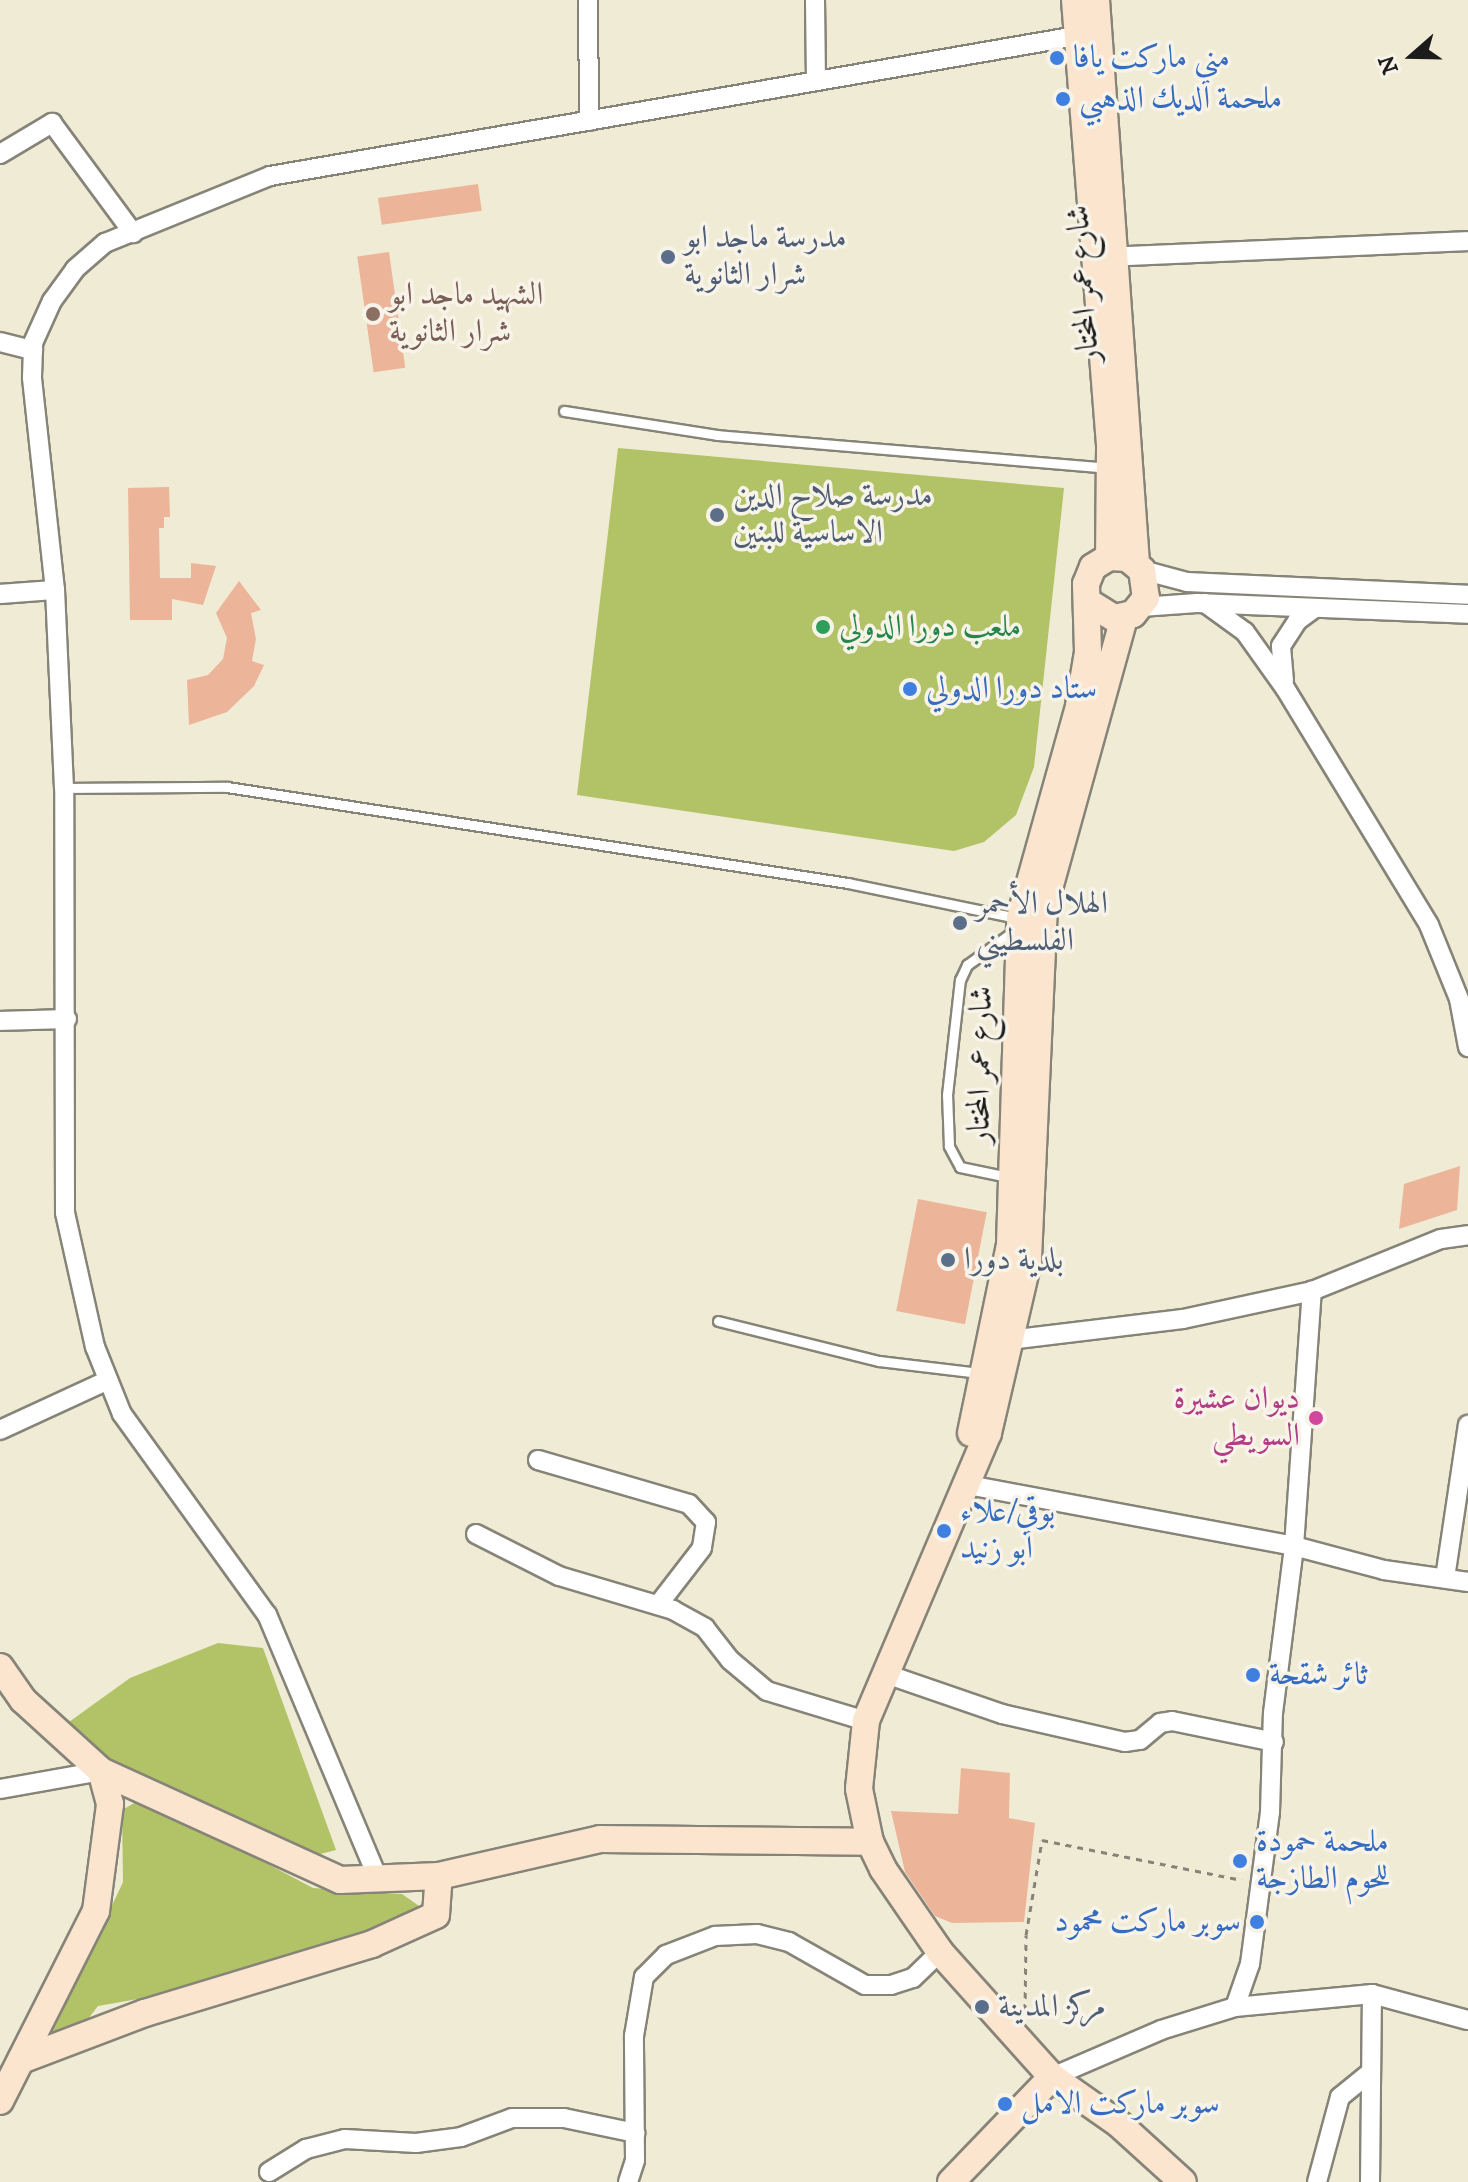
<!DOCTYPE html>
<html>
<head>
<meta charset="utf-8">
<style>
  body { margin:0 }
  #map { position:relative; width:1468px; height:2182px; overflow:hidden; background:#f0ebd4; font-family:"IM FELL DW Pica",Amiri,serif }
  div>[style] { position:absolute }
  .green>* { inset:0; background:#b1c366 }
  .building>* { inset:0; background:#ecb59a; transform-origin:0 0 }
  .path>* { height:3px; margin-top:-1.5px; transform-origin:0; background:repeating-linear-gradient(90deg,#868478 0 6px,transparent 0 12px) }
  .roads { filter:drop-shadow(2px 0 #868478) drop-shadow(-2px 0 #868478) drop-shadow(0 2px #868478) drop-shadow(0 -2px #868478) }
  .lane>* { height:9px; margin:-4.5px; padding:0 4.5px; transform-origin:4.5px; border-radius:4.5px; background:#fff }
  .street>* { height:18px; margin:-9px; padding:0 9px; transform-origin:9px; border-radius:9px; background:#fff }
  .secondary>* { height:26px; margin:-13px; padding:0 13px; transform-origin:13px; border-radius:13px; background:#fbe5cf }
  .dots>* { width:22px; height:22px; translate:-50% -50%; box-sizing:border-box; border:4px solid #f7f3e8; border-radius:50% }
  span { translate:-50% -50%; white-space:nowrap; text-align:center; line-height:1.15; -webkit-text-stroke:7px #f7f3e8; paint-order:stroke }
  .shop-label { font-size:32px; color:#366cbe }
  .left { translate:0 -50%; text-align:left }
  .right { translate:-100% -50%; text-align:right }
  .service-label { font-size:32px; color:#4e5e75 }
  .street-label { font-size:32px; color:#1c1c1c }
  .education-label { font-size:32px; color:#785e54 }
  .leisure-label { font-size:32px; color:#27864d }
  .hotel-label { font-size:32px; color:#b23c85 }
  .north { position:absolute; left:1372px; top:16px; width:80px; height:80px; -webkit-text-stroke:6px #f7f3e8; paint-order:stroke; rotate:250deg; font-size:22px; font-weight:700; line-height:32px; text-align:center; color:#1c1c1c }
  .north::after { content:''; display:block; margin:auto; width:28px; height:36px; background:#1c1c1c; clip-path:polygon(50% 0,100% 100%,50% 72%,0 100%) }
</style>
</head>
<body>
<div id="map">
  <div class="green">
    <i style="clip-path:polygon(618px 448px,1064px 488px,1034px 767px,1016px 815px,984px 842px,954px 851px,577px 795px)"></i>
    <i style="clip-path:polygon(218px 1643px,263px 1648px,336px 1850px,300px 1859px,83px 1747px,69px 1722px,130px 1678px)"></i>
    <i style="clip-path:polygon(143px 1798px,313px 1888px,402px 1894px,422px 1908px,412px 1919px,241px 1981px,98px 2006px,74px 2037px,53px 2031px,123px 1882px,122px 1810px)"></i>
  </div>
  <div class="building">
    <i style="left:478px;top:184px;width:27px;height:101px;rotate:82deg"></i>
    <i style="left:389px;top:252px;width:117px;height:32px;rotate:82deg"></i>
    <i style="clip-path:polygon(169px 487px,170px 517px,164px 517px,164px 528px,159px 528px,160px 578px,191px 578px,191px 563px,216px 566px,203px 605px,172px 599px,172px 620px,130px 620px,128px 488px)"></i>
    <i style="clip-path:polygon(239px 581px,261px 610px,251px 613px,256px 639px,252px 661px,264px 665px,254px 686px,227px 712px,189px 725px,187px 680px,208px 675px,223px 659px,227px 638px,216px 613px)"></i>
    <i style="clip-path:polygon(1460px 1166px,1457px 1210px,1399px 1229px,1404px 1184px)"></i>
    <i style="left:918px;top:1199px;width:70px;height:114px;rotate:11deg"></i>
    <i style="clip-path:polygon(961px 1768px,1010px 1773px,1009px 1818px,1035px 1823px,1024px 1922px,952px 1923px,935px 1916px,905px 1872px,891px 1811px,958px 1814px)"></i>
  </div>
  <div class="path">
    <i style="left:1025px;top:2010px;width:75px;rotate:-89.2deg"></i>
    <i style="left:1026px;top:1935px;width:96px;rotate:-80.4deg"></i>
    <i style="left:1042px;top:1840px;width:204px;rotate:11.3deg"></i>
  </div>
  <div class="roads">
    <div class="lane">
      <i style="left:564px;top:411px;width:155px;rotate:8.9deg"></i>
      <i style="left:717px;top:435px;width:390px;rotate:4.8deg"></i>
      <i style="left:64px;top:788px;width:163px;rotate:-0.4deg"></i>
      <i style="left:227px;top:787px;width:628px;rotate:8.79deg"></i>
      <i style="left:848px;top:883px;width:173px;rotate:11.7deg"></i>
      <i style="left:1008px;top:1177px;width:49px;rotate:-168.2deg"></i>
      <i style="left:960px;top:1167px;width:24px;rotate:-118deg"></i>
      <i style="left:949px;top:1146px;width:51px;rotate:-92.2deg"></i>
      <i style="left:947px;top:1095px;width:116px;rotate:-83.6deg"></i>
      <i style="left:960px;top:980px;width:17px;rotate:-65deg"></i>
      <i style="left:967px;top:965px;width:62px;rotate:-35.8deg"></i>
      <i style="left:718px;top:1321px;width:166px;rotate:14deg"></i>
      <i style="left:879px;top:1361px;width:101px;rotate:6.8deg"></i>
    </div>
    <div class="street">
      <i style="left:588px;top:0;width:121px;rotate:89.5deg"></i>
      <i style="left:815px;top:0;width:81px;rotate:89.3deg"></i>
      <i style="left:0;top:154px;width:61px;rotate:-30.8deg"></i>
      <i style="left:52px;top:123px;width:137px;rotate:53.6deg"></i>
      <i style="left:1103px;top:257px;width:365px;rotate:-2.5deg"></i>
      <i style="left:0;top:342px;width:34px;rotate:14deg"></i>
      <i style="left:1142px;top:570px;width:47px;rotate:14.9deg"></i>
      <i style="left:1187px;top:582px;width:281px;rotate:2.6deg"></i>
      <i style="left:0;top:594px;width:55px;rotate:-4.2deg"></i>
      <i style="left:1205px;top:603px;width:49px;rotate:35.9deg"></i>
      <i style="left:1245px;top:632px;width:69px;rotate:54.5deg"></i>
      <i style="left:1285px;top:688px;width:277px;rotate:58.7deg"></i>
      <i style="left:1429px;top:925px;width:80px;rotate:67.9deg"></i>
      <i style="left:1459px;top:999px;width:49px;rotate:79.4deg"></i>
      <i style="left:1141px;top:607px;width:56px;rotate:-4.1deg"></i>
      <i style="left:1197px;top:603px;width:271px;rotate:2.3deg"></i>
      <i style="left:1284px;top:681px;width:35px;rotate:-95deg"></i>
      <i style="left:1281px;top:646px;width:30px;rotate:-57deg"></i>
      <i style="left:1297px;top:621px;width:22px;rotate:-36deg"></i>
      <i style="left:0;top:1021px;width:67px;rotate:-1.7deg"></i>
      <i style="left:1009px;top:1340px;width:175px;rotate:-6.9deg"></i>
      <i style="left:1183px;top:1319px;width:132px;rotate:-12.2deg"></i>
      <i style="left:1312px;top:1291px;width:139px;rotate:-22deg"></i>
      <i style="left:1441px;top:1239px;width:27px;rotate:-8deg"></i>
      <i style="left:0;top:1430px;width:119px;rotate:-24.8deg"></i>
      <i style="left:538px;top:1460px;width:157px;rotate:16.2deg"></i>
      <i style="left:689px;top:1504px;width:25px;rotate:47deg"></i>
      <i style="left:706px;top:1522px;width:26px;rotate:99deg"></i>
      <i style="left:702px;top:1548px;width:72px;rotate:127.7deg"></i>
      <i style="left:963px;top:1484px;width:337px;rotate:10.6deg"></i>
      <i style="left:1294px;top:1546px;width:93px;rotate:14.9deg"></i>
      <i style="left:1384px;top:1570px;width:85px;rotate:8.1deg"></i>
      <i style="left:476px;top:1534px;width:93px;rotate:26.8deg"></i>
      <i style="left:559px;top:1576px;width:119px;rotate:16.6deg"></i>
      <i style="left:673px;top:1610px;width:37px;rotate:29deg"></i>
      <i style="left:705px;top:1628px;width:41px;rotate:52deg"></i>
      <i style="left:730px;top:1660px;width:48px;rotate:40deg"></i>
      <i style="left:767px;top:1691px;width:103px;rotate:16.9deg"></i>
      <i style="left:1445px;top:1578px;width:155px;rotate:-81.5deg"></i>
      <i style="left:883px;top:1673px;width:126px;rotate:19deg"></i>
      <i style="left:1002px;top:1714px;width:126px;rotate:12.8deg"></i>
      <i style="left:1125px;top:1742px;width:15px;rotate:-8deg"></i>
      <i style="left:1140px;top:1740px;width:26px;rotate:-40deg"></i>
      <i style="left:1160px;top:1723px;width:12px;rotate:-9deg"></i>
      <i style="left:1172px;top:1721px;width:104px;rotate:11.6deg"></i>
      <i style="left:0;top:1789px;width:103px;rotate:-10.1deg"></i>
      <i style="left:379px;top:1881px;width:289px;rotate:-112.8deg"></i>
      <i style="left:267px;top:1615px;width:248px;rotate:-125.8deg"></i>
      <i style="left:122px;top:1414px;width:72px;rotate:-111.9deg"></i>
      <i style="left:95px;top:1347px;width:137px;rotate:-102.6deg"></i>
      <i style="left:65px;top:1213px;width:425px;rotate:-90.1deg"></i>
      <i style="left:64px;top:788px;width:198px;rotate:-92.6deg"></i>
      <i style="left:55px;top:590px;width:214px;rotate:-96.2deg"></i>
      <i style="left:32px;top:377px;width:34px;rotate:-88deg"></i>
      <i style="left:33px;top:343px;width:46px;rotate:-65.7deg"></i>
      <i style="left:52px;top:301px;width:39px;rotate:-54deg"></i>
      <i style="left:75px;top:269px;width:40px;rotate:-41deg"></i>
      <i style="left:105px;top:243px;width:178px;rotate:-22.1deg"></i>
      <i style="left:270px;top:176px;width:830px;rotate:-9.85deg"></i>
      <i style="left:1235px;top:2007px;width:46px;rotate:-70.8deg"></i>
      <i style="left:1250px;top:1964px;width:153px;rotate:-82.5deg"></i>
      <i style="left:1270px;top:1812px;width:99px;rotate:-88.3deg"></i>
      <i style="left:1273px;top:1713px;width:168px;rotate:-82.8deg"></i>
      <i style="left:1294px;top:1546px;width:256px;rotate:-86deg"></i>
      <i style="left:1052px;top:2077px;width:119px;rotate:-23.3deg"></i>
      <i style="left:1161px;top:2030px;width:77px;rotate:-17.3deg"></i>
      <i style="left:1235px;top:2007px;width:138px;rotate:-5.4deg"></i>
      <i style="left:1372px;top:1994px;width:99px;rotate:15.2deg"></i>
      <i style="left:269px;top:2172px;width:44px;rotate:-31.9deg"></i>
      <i style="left:306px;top:2149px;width:40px;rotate:-14.4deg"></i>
      <i style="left:345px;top:2139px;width:71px;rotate:3.2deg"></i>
      <i style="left:416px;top:2143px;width:45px;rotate:-7.6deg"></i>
      <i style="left:461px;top:2137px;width:54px;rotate:-20.4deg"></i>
      <i style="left:512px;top:2118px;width:52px"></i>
      <i style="left:564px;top:2118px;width:73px;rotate:11.9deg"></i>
      <i style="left:628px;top:2182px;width:23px;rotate:-72deg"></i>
      <i style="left:635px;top:2160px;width:124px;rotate:-90.5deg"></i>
      <i style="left:634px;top:2036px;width:60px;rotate:-80.4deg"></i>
      <i style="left:644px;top:1977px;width:31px;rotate:-45deg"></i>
      <i style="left:666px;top:1955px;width:53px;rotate:-21.2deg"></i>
      <i style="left:715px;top:1936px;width:42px;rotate:-2.7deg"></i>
      <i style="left:757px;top:1934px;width:33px;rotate:14deg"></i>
      <i style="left:789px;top:1942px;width:87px;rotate:29.5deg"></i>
      <i style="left:865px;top:1985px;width:26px"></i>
      <i style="left:891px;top:1985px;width:23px;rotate:-18deg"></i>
      <i style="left:913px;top:1978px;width:37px;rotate:-44deg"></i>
      <i style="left:1317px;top:2182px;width:88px;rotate:-74.9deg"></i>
      <i style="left:1340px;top:2097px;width:40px;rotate:-39deg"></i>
      <i style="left:1370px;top:2182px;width:188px;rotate:-89.4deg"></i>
    </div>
    <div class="secondary">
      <i style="left:1075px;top:0;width:449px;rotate:85.5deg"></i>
      <i style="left:1110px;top:448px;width:109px;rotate:90.5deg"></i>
      <i style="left:1096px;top:0;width:564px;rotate:85.94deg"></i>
      <i style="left:1124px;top:618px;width:299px;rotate:105.5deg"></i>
      <i style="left:1044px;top:906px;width:355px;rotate:92.6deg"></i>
      <i style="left:1028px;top:1261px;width:177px;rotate:103.1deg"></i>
      <i style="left:988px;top:1433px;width:313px;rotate:113deg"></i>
      <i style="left:866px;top:1721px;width:68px;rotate:95.9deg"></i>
      <i style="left:859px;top:1789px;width:54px;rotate:78.3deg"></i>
      <i style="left:870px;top:1842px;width:30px;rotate:64deg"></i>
      <i style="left:883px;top:1869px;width:101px;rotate:55.5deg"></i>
      <i style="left:940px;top:1952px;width:168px;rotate:48.1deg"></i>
      <i style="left:1052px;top:2077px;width:82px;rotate:35deg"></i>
      <i style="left:1119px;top:2124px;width:86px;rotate:42.2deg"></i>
      <i style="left:971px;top:1433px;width:193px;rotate:-78.3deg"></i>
      <i style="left:1010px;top:1244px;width:326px;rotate:-88.2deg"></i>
      <i style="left:1020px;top:918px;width:220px;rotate:-74.4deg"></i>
      <i style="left:1079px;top:706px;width:55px;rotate:-80.5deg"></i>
      <i style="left:1088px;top:652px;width:68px;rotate:-91.7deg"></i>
      <i style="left:1086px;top:584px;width:18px;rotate:-68deg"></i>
      <i style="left:1093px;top:567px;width:19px;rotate:-32deg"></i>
      <i style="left:1109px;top:557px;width:18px;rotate:3deg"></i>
      <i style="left:1127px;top:558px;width:19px;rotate:39deg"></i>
      <i style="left:1142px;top:570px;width:28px;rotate:82deg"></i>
      <i style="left:1146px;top:598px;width:21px;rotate:129deg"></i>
      <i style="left:1133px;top:614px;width:19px;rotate:168deg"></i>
      <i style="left:1114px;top:618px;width:28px;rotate:-148deg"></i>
      <i style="left:0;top:1667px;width:40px;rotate:55.1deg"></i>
      <i style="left:23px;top:1700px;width:105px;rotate:42.3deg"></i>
      <i style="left:101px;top:1771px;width:263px;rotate:24.5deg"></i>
      <i style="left:340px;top:1880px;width:99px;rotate:-2.3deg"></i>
      <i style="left:439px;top:1876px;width:165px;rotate:-12.9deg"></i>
      <i style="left:600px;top:1839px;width:270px;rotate:0.6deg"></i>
      <i style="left:21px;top:2060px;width:133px;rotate:-20.8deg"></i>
      <i style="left:145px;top:2013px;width:237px;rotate:-16.9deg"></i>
      <i style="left:372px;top:1944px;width:70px;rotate:-24.4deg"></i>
      <i style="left:436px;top:1915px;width:39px;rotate:-86deg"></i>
      <i style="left:0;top:2101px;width:213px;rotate:-63.2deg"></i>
      <i style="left:96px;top:1911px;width:108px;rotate:-82.5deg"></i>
      <i style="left:110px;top:1804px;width:34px;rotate:-105deg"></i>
      <i style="left:951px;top:2182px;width:146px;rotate:-46.1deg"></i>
    </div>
  </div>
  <div class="dots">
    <i style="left:1057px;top:58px;background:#3f7fe0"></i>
    <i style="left:1063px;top:99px;background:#3f7fe0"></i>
    <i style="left:668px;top:257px;background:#5c6f8a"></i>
    <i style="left:373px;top:314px;background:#8d6e63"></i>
    <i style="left:717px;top:515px;background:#5c6f8a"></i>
    <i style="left:823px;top:627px;background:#2e9e5b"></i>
    <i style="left:910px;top:689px;background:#3f7fe0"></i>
    <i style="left:960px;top:923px;background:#5c6f8a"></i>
    <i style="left:948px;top:1260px;background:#5c6f8a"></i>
    <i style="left:1316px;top:1418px;background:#d1479c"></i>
    <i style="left:944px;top:1531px;background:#3f7fe0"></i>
    <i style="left:1253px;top:1675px;background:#3f7fe0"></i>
    <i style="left:1240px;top:1861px;background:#3f7fe0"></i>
    <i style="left:1257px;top:1922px;background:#3f7fe0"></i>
    <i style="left:982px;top:2007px;background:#5c6f8a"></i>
    <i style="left:1005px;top:2104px;background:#3f7fe0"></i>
  </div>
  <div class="shop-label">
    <span class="left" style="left:1073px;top:58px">مني ماركت يافا</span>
    <span class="left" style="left:1079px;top:99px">ملحمة الديك الذهبي</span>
    <span class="left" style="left:926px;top:689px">ستاد دورا الدولي</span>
    <span class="left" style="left:960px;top:1531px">بوقي/علاء<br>ابو زنيد</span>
    <span class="left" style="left:1269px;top:1675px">ثائر شقحة</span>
    <span class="left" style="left:1256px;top:1861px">ملحمة حمودة<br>للحوم الطازجة</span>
    <span class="right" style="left:1241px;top:1922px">سوبر ماركت محمود</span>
    <span class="left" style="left:1021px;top:2104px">سوبر ماركت الامل</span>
  </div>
  <div class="service-label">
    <span class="left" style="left:684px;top:257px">مدرسة ماجد ابو<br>شرار الثانوية</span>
    <span class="left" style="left:733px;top:515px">مدرسة صلاح الدين<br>الاساسية للبنين</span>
    <span class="left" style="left:976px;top:923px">الهلال الأحمر<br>الفلسطيني</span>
    <span class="left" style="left:964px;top:1260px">بلدية دورا</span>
    <span class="left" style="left:998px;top:2007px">مركز المدينة</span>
  </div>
  <div class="street-label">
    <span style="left:1084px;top:284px;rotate:-94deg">شارع عمر المختار</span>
    <span style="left:981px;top:1065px;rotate:-89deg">شارع عمر المختار</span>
  </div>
  <div class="education-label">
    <span class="left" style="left:389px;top:314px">الشهيد ماجد ابو<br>شرار الثانوية</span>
  </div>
  <div class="leisure-label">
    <span class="left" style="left:839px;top:627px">ملعب دورا الدولي</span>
  </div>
  <div class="hotel-label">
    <span class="right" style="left:1300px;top:1418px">ديوان عشيرة<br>السويطي</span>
  </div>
  <div class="north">N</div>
</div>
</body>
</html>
